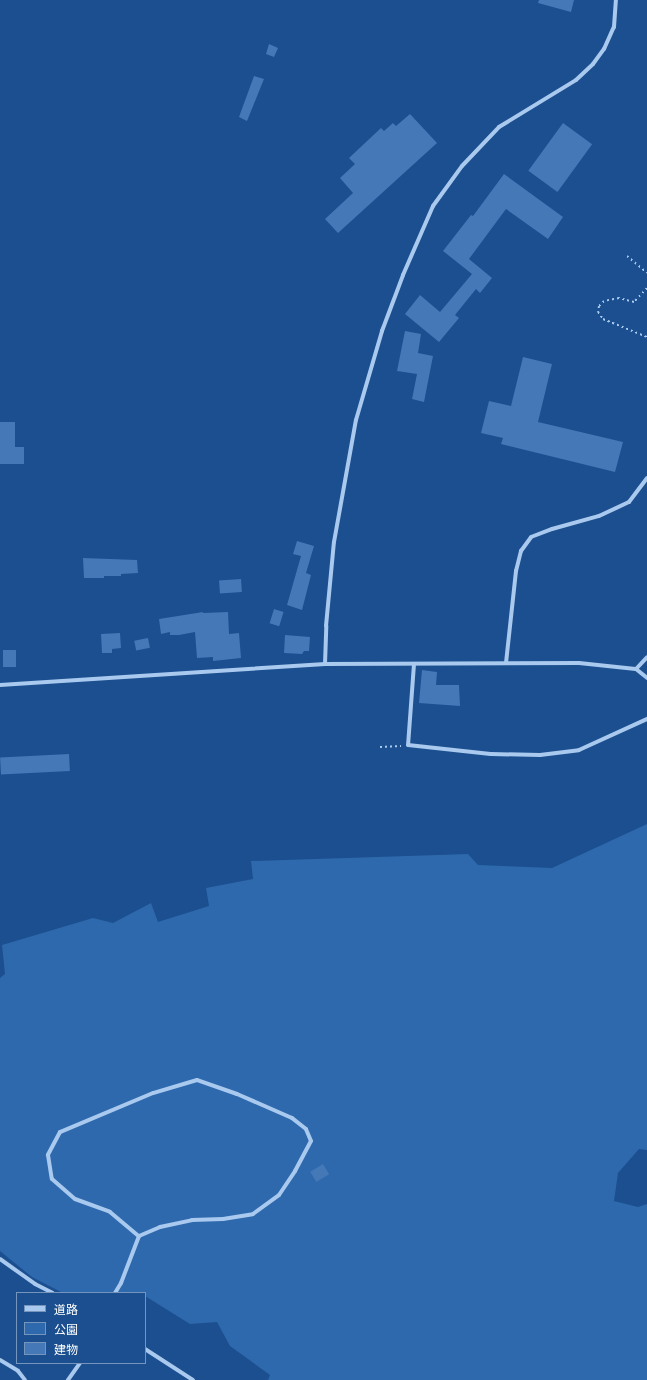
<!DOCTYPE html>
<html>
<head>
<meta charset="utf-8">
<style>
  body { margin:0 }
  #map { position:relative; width:647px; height:1380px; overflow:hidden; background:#1b4f8f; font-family:Arial,"Noto Sans JP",sans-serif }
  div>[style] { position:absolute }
  .green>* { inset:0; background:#2e69ad }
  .building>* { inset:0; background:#4478b7; transform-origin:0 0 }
  .path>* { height:2px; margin-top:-1px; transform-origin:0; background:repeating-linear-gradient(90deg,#a9c9ee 0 2px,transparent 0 5px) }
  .street>* { height:4px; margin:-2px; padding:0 2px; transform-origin:2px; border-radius:2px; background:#a9c9ee }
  span { translate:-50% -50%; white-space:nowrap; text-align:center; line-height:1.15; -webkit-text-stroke:3.5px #1b4f8f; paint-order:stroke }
  .legend { position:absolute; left:16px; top:1292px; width:130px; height:72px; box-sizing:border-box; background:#1b4f8f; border:1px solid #7695bc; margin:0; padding:5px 7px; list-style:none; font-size:12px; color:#fff }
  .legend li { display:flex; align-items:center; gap:8px; height:20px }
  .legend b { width:20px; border:1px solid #7695bc }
</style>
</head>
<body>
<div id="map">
  <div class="green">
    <i style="clip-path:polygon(647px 824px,647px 1150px,639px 1149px,618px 1173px,614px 1201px,638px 1207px,647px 1204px,647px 1380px,268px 1380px,270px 1375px,230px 1346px,217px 1322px,190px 1324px,145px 1296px,145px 1293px,63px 1293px,32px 1277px,0 1251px,0 978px,5px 974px,2px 945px,93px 918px,113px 923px,151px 903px,158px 922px,209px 906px,206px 888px,253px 879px,251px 861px,468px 854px,478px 865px,552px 868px)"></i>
  </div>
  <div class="building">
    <i style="clip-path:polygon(539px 0,574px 0,571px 12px,538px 3px)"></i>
    <i style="clip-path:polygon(269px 44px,278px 48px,274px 57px,266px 54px)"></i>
    <i style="clip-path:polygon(254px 76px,264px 79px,247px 121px,239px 117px)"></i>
    <i style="clip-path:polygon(410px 114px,437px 143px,338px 233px,325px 219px,353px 193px,340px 178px,355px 164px,349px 158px,381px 128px,384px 131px,393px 123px,396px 126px)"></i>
    <i style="left:563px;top:123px;width:36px;height:59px;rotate:36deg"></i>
    <i style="clip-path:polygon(504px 174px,563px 217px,548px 239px,506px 209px,469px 259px,492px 278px,480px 293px,476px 289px,455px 315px,459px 318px,439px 342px,405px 314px,420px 295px,440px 312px,472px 274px,443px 251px,471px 215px,473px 216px)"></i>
    <i style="clip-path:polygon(405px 331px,421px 334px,418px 353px,433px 356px,424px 402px,412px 399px,417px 374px,397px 371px)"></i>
    <i style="clip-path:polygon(523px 357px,552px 364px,538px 422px,623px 442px,615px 472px,501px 444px,503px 438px,481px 433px,489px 401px,511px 406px)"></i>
    <i style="clip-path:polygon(0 422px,15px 422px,15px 447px,24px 447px,24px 464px,0 464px)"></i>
    <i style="clip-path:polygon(297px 541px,314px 546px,306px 573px,311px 575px,302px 610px,287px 605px,301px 556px,293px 554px)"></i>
    <i style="clip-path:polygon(83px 558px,137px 560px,138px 573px,121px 574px,121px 576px,104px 576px,104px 578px,84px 578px)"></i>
    <i style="left:241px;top:579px;width:13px;height:22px;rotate:86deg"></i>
    <i style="left:274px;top:609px;width:10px;height:15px;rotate:17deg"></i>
    <i style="clip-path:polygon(203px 612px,203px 613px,228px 612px,229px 634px,239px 633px,241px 658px,213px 661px,213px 657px,197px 658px,195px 632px,179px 635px,170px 635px,170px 632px,161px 634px,159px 619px)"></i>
    <i style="clip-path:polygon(120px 633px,121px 648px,112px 649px,112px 653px,102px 653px,101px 634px)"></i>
    <i style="clip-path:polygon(285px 635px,310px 637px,309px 651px,304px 651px,302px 654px,284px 653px)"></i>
    <i style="left:148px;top:638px;width:10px;height:14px;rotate:79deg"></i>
    <i style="left:3px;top:650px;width:13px;height:17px"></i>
    <i style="clip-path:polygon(422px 670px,437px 672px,436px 685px,459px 685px,460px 706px,419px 703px)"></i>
    <i style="left:69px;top:754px;width:17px;height:69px;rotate:87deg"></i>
    <i style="left:323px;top:1164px;width:12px;height:15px;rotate:59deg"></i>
  </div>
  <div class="path">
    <i style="left:627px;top:256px;width:26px;rotate:40deg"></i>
    <i style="left:647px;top:288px;width:19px;rotate:133deg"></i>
    <i style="left:634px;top:302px;width:16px;rotate:-165deg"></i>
    <i style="left:619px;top:298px;width:15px;rotate:169deg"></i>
    <i style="left:604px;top:301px;width:7px;rotate:135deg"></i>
    <i style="left:599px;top:306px;width:6px;rotate:99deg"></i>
    <i style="left:598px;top:312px;width:9px;rotate:54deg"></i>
    <i style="left:603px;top:319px;width:48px;rotate:22.2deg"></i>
    <i style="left:380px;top:747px;width:21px;rotate:-3deg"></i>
  </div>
  <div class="street">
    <i style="left:506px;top:663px;width:93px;rotate:-83.8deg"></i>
    <i style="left:516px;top:571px;width:21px;rotate:-76deg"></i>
    <i style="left:521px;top:551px;width:17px;rotate:-54deg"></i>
    <i style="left:531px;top:537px;width:22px;rotate:-21deg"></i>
    <i style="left:552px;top:529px;width:49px;rotate:-15.5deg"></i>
    <i style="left:599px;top:516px;width:33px;rotate:-25deg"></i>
    <i style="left:629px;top:502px;width:30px;rotate:-53deg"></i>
    <i style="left:325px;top:664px;width:38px;rotate:-88deg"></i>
    <i style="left:326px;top:626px;width:84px;rotate:-84.6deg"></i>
    <i style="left:334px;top:542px;width:124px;rotate:-79.8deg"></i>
    <i style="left:356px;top:420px;width:93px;rotate:-73.7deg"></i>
    <i style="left:382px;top:331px;width:60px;rotate:-69.4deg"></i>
    <i style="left:403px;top:275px;width:75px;rotate:-66.5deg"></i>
    <i style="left:433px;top:206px;width:49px;rotate:-54.1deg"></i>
    <i style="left:462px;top:166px;width:54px;rotate:-46.5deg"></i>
    <i style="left:499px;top:127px;width:90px;rotate:-31.4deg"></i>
    <i style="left:576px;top:80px;width:23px;rotate:-43deg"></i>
    <i style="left:593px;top:64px;width:19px;rotate:-54deg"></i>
    <i style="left:604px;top:49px;width:24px;rotate:-66deg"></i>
    <i style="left:614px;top:27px;width:27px;rotate:-86deg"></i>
    <i style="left:414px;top:664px;width:81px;rotate:94.2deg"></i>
    <i style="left:408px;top:745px;width:83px;rotate:6.2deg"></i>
    <i style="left:491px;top:754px;width:49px;rotate:1.2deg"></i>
    <i style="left:540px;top:755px;width:39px;rotate:-7deg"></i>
    <i style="left:579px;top:750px;width:75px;rotate:-24.5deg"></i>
    <i style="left:636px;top:669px;width:16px;rotate:-47deg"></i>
    <i style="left:0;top:685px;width:326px;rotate:-3.7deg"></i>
    <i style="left:325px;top:664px;width:254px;rotate:-0.2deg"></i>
    <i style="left:579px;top:663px;width:57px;rotate:6deg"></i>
    <i style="left:636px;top:669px;width:14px;rotate:39deg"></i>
    <i style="left:0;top:1259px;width:43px;rotate:35.5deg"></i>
    <i style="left:35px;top:1284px;width:20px;rotate:27deg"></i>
    <i style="left:115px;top:1293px;width:12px;rotate:-59deg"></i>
    <i style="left:121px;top:1283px;width:50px;rotate:-69deg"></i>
    <i style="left:139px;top:1236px;width:23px;rotate:-23deg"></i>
    <i style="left:160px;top:1227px;width:33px;rotate:-12deg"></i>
    <i style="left:192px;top:1220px;width:31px;rotate:-2deg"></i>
    <i style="left:223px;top:1219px;width:30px;rotate:-9deg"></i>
    <i style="left:253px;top:1214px;width:32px;rotate:-36deg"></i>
    <i style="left:279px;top:1195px;width:29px;rotate:-56deg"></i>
    <i style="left:295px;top:1171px;width:34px;rotate:-62deg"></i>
    <i style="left:311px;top:1141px;width:13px;rotate:-113deg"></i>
    <i style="left:306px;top:1129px;width:18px;rotate:-142deg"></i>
    <i style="left:292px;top:1118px;width:60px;rotate:-156.4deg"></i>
    <i style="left:237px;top:1094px;width:42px;rotate:-160.7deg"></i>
    <i style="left:197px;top:1080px;width:46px;rotate:163.5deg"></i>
    <i style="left:153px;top:1093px;width:101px;rotate:157.2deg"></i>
    <i style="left:60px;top:1132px;width:26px;rotate:118deg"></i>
    <i style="left:48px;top:1155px;width:24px;rotate:81deg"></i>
    <i style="left:52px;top:1179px;width:30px;rotate:41deg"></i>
    <i style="left:75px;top:1199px;width:37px;rotate:20deg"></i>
    <i style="left:110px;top:1212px;width:38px;rotate:40deg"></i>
    <i style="left:145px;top:1349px;width:57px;rotate:32.9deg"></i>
    <i style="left:0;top:1360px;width:21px;rotate:31deg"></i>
    <i style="left:18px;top:1371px;width:11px;rotate:52deg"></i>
    <i style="left:68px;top:1380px;width:21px;rotate:-55deg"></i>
  </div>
  <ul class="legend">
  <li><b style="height:5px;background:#a9c9ee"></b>道路</li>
  <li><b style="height:11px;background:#2e69ad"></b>公園</li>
  <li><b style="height:11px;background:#4478b7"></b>建物</li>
  </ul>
</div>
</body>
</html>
